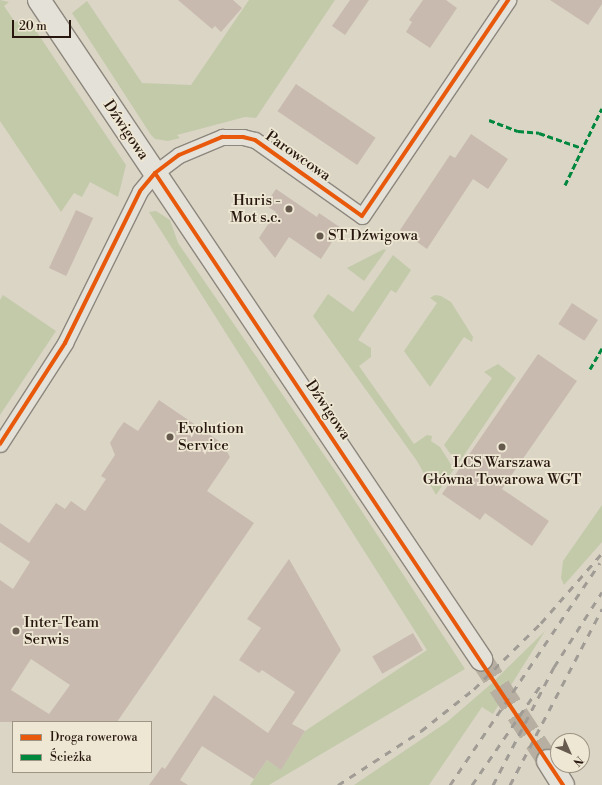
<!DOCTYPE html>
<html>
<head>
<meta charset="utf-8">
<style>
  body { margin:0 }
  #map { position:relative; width:602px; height:785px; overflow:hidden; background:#dbd5c5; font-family:"Libre Bodoni",serif }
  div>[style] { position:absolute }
  .green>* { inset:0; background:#c3caaa }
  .building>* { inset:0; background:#c9bab0; transform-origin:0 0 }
  .secondary-tunnel>* { height:22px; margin-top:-11px; transform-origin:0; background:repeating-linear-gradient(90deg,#b7afa1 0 22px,transparent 0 33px) }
  .roads { filter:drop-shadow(1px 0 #8d877e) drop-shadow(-1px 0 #8d877e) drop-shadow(0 1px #8d877e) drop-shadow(0 -1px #8d877e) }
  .street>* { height:15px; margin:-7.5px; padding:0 7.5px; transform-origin:7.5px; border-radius:7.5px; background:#e4e1d9 }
  .secondary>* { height:22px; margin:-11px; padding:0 11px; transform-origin:11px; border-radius:11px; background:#e4e1d9 }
  .rail>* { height:3px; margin-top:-1.5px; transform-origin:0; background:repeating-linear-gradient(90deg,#a09c95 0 7px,transparent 0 14px) }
  .quiet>* { height:3px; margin-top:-1.5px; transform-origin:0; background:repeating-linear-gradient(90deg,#00873e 0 6px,transparent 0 9px) }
  .cycleway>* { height:4px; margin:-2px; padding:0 2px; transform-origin:2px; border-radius:2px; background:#e8590c }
  .dots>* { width:11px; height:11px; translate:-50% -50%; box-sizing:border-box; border:2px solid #eee7d3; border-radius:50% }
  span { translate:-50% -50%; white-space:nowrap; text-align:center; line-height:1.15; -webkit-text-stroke:3.5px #eee7d3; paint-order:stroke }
  .street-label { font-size:15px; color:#27170f }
  .poi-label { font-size:15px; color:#27170f }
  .right { translate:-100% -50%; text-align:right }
  .left { translate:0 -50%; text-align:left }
  .legend { position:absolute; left:12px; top:721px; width:140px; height:52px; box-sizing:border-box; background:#eee7d3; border:1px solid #9e9485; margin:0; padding:5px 7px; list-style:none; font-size:12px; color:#27170f }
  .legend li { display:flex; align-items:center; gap:8px; height:20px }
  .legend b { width:20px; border:1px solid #9e9485 }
  .north { position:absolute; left:550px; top:733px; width:40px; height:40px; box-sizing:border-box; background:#eee7d3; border:1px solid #9e9485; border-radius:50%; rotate:135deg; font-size:11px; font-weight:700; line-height:16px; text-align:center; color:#27170f }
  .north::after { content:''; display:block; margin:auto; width:14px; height:18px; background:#665a4f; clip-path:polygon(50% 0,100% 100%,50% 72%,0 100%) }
  .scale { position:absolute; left:12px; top:20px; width:59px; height:18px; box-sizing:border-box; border:2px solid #27170f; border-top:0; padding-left:5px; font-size:12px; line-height:14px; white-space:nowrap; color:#27170f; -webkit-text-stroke:3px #eee7d3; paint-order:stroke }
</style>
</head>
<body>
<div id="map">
  <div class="green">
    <i style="clip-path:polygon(0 0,9px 2px,4px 6px,15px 22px,20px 20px,22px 23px,30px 22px,126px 165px,118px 197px,90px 182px,82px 197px,74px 193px,61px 212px,0 121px)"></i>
    <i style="clip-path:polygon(249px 0,335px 0,256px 118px,245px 117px,177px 135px,180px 138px,168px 141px,155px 139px,151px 135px,72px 13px,87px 1px,142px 83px,191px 85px)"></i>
    <i style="clip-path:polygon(156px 211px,170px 220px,178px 243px,340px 478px,465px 669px,269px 785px,250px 785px,267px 760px,281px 769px,305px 731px,427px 650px,149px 212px)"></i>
    <i style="clip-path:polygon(384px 249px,386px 250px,364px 281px,347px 268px)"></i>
    <i style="clip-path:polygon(393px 255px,411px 270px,396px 293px,391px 290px,358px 340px,371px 348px,371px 357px,359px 366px,414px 444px,427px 435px,432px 436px,431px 441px,440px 447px,454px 469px,436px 495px,417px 461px,313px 316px,328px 294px,353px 312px)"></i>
    <i style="clip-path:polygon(3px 295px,56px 331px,0 415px,0 300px)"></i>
    <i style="clip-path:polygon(435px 295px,441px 296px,451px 302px,473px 337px,472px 342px,464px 337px,430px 387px,404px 351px,437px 303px,430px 298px)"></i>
    <i style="clip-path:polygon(498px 364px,516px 378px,458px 464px,444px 445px,492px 378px,484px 372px)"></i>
    <i style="clip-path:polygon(602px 505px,602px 542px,564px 585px,561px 578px,563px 561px)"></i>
    <i style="clip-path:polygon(545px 631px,493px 714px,482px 707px,429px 785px,354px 785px,447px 722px,491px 684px)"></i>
  </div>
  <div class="building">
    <i style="clip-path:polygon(178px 0,233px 0,242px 8px,221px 32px,215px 26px,212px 29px)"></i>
    <i style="clip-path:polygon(350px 0,369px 0,345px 35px,332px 26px)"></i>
    <i style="clip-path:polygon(423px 0,446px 0,457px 8px,430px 48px,406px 32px,412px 22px,409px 20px)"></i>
    <i style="clip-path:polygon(550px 0,602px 0,602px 4px,588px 25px)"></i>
    <i style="left:296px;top:84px;width:96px;height:33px;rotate:34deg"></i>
    <i style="clip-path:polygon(471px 134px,508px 159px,488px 189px,473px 179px,427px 249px,400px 230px,450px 155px,455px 158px)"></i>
    <i style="clip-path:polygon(276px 189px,317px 217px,319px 213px,341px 228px,321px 259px,289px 237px,275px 258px,259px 238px,276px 212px,265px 205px)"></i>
    <i style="left:76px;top:210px;width:19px;height:64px;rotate:25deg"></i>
    <i style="left:572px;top:303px;width:31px;height:25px;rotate:33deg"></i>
    <i style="clip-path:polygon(538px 354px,577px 381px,502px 489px,549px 521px,532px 546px,485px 513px,480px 520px,442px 494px)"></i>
    <i style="clip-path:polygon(evenodd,159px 400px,222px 443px,230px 457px,207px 491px,254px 523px,117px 722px,0 722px,0 580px,13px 589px,30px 562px,0 542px,0 523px,29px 543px,56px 503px,65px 509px,71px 501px,85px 511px,106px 479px,101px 476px,115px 455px,110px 443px,118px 430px,124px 422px,138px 431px,159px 400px,31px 659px,70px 685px,49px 714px,11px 690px,31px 659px)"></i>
    <i style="clip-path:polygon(289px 559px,341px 650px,292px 724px,305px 731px,281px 770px,267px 760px,254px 779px,202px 746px,180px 780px,188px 785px,149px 785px,162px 767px,165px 769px,214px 695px,268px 733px,295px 692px,262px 670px,259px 673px,239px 660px,261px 628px,247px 619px)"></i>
    <i style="left:413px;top:633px;width:20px;height:47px;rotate:60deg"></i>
  </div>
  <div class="secondary-tunnel">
    <i style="left:481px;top:659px;width:122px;rotate:56.7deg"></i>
  </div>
  <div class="roads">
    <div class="street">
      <i style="left:0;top:444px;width:120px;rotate:-57.2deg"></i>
      <i style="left:65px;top:343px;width:169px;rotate:-63.7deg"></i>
      <i style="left:140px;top:191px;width:23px;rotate:-50deg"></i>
      <i style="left:155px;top:173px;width:30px;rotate:-37deg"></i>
      <i style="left:179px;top:155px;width:47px;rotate:-22.7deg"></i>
      <i style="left:222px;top:137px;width:21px"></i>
      <i style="left:243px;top:137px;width:12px;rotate:14deg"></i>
      <i style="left:255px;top:140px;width:131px;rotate:35.4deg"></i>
      <i style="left:362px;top:216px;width:261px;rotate:-55.9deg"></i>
    </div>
    <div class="secondary">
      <i style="left:39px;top:0;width:794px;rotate:56.15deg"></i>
      <i style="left:548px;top:761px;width:28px;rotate:58deg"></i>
    </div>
  </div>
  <div class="rail">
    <i style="left:338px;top:785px;width:99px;rotate:-33deg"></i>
    <i style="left:421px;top:731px;width:68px;rotate:-38.4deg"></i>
    <i style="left:474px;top:689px;width:94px;rotate:-44.6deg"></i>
    <i style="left:541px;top:623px;width:93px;rotate:-48.9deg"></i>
    <i style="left:450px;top:785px;width:268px;rotate:-56deg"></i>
    <i style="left:472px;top:785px;width:120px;rotate:-55.5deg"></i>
    <i style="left:493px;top:785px;width:133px;rotate:-62.7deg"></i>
    <i style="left:554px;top:667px;width:89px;rotate:-57.4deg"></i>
    <i style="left:510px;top:785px;width:199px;rotate:-62.4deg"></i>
  </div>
  <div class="quiet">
    <i style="left:489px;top:120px;width:31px;rotate:21deg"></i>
    <i style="left:518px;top:131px;width:21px;rotate:5deg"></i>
    <i style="left:539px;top:133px;width:46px;rotate:19.2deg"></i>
    <i style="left:565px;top:185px;width:85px;rotate:-64.3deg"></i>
    <i style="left:590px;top:369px;width:24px;rotate:-60deg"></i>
  </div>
  <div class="cycleway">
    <i style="left:155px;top:173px;width:736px;rotate:56.31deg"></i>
    <i style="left:0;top:444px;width:120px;rotate:-57.2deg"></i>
    <i style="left:65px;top:343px;width:169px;rotate:-63.7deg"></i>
    <i style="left:140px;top:191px;width:23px;rotate:-50deg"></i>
    <i style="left:155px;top:173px;width:30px;rotate:-37deg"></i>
    <i style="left:179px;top:155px;width:47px;rotate:-22.7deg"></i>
    <i style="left:222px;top:137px;width:21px"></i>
    <i style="left:243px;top:137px;width:12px;rotate:14deg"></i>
    <i style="left:255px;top:140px;width:131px;rotate:35.4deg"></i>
    <i style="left:362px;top:216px;width:261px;rotate:-55.9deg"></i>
  </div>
  <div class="dots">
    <i style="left:289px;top:209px;background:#665a4f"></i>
    <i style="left:320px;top:236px;background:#665a4f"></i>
    <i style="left:170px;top:437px;background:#665a4f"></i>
    <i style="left:502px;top:447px;background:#665a4f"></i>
    <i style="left:16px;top:631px;background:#665a4f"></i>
  </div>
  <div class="street-label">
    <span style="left:126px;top:130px;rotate:56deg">Dźwigowa</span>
    <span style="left:298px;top:156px;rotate:35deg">Parowcowa</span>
    <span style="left:328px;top:410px;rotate:56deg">Dźwigowa</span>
  </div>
  <div class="poi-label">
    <span class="right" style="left:281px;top:209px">Huris -<br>Mot s.c.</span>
    <span class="left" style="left:328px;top:236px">ST Dźwigowa</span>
    <span class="left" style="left:178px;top:437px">Evolution<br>Service</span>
    <span style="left:502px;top:471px">LCS Warszawa<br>Główna Towarowa WGT</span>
    <span class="left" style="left:24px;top:631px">Inter-Team<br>Serwis</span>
  </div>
  <ul class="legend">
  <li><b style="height:5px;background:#e8590c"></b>Droga rowerowa</li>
  <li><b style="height:5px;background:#00873e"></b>Ścieżka</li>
  </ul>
  <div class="north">N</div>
  <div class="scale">20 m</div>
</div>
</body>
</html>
